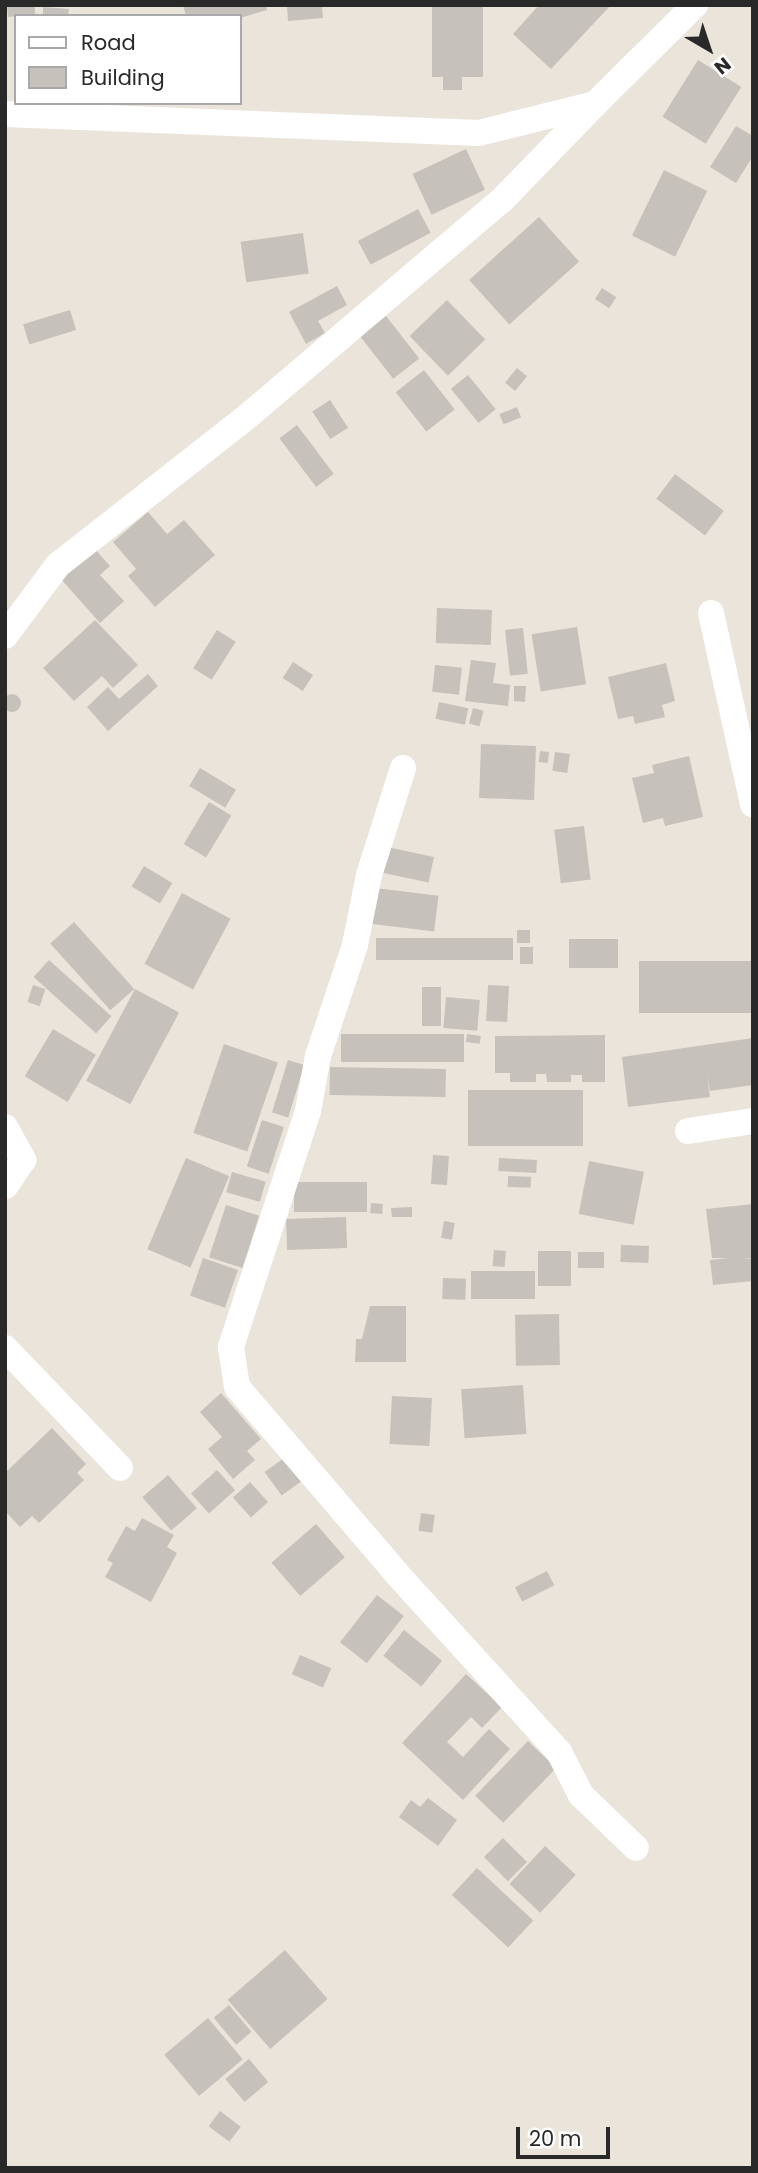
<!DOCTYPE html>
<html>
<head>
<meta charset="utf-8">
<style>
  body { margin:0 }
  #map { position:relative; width:758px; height:2173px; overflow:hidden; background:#ebe4db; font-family:Poppins,sans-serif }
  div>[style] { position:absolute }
  .building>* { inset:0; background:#c6c1ba; transform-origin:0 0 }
  .round { border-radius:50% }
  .street>* { height:26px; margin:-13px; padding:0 13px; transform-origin:13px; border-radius:13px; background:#fff }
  span { translate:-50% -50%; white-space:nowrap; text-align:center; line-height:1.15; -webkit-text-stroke:6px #fff; paint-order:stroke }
  .frame { position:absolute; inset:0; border:7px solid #292929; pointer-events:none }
  .legend { position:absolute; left:14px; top:14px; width:228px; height:91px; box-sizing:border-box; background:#fff; border:2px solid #a9a9a9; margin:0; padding:9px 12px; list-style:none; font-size:21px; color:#292929 }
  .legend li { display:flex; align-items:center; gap:14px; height:35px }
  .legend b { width:35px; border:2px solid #a9a9a9 }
  .north { position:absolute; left:674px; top:14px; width:70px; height:70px; -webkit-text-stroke:5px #fff; paint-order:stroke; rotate:141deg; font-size:19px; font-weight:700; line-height:28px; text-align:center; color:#292929 }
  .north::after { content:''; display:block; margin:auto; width:24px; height:32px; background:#292929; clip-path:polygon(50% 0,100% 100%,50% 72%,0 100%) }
  .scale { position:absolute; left:516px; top:2127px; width:94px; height:32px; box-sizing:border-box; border:4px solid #292929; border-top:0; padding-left:9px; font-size:21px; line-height:24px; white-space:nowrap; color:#292929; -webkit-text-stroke:5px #fff; paint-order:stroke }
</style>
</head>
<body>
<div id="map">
  <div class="building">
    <i style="clip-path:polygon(7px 5px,35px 5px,35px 14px,8px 17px)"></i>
    <i style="clip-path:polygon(183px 5px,266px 5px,267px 10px,240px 18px,186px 16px)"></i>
    <i style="clip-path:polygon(287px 5px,322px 5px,323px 18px,288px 21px)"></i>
    <i style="left:432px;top:5px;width:51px;height:72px"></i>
    <i style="clip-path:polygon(539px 5px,611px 5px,551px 69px,513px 34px)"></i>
    <i style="clip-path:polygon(43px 7px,69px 9px,68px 16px,43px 16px)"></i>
    <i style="left:698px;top:60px;width:51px;height:67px;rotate:32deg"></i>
    <i style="left:462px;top:77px;width:13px;height:19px;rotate:90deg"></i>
    <i style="clip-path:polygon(736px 126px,753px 136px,753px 156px,736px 183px,710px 167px)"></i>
    <i style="left:466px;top:149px;width:45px;height:59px;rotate:65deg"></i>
    <i style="left:664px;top:170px;width:48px;height:73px;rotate:26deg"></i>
    <i style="left:418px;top:209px;width:27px;height:68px;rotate:62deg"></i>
    <i style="left:539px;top:217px;width:60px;height:94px;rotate:48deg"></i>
    <i style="left:303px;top:233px;width:41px;height:63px;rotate:82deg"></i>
    <i style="clip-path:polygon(337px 286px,347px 305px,318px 321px,325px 333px,306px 344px,289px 312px)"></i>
    <i style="left:602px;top:288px;width:17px;height:13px;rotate:33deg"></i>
    <i style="left:447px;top:300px;width:55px;height:52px;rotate:46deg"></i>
    <i style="left:70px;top:310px;width:21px;height:49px;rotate:73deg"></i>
    <i style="left:386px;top:316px;width:54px;height:33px;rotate:52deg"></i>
    <i style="left:517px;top:368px;width:13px;height:19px;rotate:39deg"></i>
    <i style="left:424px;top:370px;width:50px;height:36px;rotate:52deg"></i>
    <i style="left:468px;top:375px;width:44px;height:22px;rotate:51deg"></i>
    <i style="left:330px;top:400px;width:33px;height:21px;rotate:57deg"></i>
    <i style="left:517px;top:407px;width:11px;height:19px;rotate:68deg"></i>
    <i style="left:297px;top:425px;width:61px;height:22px;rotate:53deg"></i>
    <i style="left:675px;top:474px;width:61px;height:31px;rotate:37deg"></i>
    <i style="clip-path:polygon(148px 512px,167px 534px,184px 520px,215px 555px,155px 607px,128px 576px,136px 569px,113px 542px)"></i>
    <i style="clip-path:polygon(95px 549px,110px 566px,100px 575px,124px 601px,100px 623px,61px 579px)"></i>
    <i style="left:437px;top:608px;width:55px;height:35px;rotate:2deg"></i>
    <i style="clip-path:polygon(95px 620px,138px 665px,113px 688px,102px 676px,74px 701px,43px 668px)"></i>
    <i style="left:577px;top:627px;width:58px;height:46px;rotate:81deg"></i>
    <i style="left:523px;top:628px;width:46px;height:18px;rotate:84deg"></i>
    <i style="left:217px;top:630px;width:22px;height:45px;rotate:32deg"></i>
    <i style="clip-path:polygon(471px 660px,496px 663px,493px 683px,510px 685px,508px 706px,465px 701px)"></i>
    <i style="left:293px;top:662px;width:24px;height:19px;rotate:33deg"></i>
    <i style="clip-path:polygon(666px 663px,675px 701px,662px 705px,665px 717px,635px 724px,633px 716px,618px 719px,608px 677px)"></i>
    <i style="left:435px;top:665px;width:27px;height:27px;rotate:6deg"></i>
    <i style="clip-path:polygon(148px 674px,158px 686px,108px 731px,87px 707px,108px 687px,119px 699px)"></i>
    <i style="clip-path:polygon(514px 686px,526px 686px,525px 702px,514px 701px)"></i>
    <i class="round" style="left:3px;top:694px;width:18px;height:18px"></i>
    <i style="left:439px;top:702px;width:30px;height:17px;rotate:12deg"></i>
    <i style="left:473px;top:708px;width:11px;height:16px;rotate:15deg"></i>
    <i style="left:481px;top:744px;width:55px;height:54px;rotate:2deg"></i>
    <i style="left:540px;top:751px;width:9px;height:11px;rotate:6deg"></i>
    <i style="left:555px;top:752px;width:15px;height:19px;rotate:8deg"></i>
    <i style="clip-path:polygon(689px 756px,703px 817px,665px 826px,663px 818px,643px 823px,632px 778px,654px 773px,652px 765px)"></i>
    <i style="left:200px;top:768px;width:42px;height:21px;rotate:31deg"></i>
    <i style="left:209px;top:802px;width:26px;height:49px;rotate:31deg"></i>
    <i style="left:584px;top:826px;width:54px;height:30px;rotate:83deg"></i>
    <i style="left:387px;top:847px;width:48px;height:26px;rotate:12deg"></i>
    <i style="left:144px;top:866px;width:33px;height:24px;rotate:31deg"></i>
    <i style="left:375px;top:888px;width:64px;height:36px;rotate:7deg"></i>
    <i style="left:182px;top:893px;width:55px;height:80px;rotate:28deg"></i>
    <i style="left:74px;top:922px;width:90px;height:32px;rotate:48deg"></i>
    <i style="left:517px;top:930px;width:13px;height:13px"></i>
    <i style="left:513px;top:938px;width:22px;height:137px;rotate:90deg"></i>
    <i style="left:569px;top:939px;width:49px;height:29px"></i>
    <i style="left:520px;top:947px;width:13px;height:17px"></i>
    <i style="left:49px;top:960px;width:84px;height:23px;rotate:42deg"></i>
    <i style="left:753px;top:961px;width:52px;height:114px;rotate:90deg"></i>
    <i style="left:33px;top:985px;width:13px;height:18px;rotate:18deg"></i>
    <i style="left:488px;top:985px;width:21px;height:36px;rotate:3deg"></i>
    <i style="left:422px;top:987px;width:19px;height:39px"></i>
    <i style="left:135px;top:989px;width:50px;height:104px;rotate:28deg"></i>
    <i style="left:446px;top:997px;width:34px;height:31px;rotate:5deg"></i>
    <i style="left:53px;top:1029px;width:50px;height:55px;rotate:31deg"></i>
    <i style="left:341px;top:1034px;width:123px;height:28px"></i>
    <i style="left:467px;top:1034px;width:14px;height:8px;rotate:8deg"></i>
    <i style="clip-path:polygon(605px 1035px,605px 1082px,582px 1082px,582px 1075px,571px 1075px,571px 1082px,547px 1082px,546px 1074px,536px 1074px,536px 1082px,510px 1082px,510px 1073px,495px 1073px,495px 1036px)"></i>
    <i style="clip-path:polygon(753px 1038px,753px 1085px,710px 1091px,707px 1075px,710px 1097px,628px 1107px,622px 1057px)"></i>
    <i style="left:224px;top:1044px;width:57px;height:94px;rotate:19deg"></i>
    <i style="left:288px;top:1060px;width:17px;height:55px;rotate:17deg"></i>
    <i style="left:330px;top:1067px;width:116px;height:28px;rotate:1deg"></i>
    <i style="left:468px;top:1090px;width:115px;height:56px"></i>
    <i style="left:262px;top:1120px;width:23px;height:49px;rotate:18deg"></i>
    <i style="left:433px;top:1155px;width:16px;height:29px;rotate:4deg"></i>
    <i style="left:186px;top:1158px;width:47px;height:99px;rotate:23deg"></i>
    <i style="left:499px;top:1158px;width:38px;height:13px;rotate:3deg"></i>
    <i style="left:589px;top:1161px;width:56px;height:54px;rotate:11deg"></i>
    <i style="left:232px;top:1172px;width:35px;height:21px;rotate:16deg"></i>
    <i style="left:508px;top:1176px;width:23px;height:11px;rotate:2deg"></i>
    <i style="left:367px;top:1182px;width:30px;height:73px;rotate:90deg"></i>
    <i style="left:371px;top:1203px;width:12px;height:10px;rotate:5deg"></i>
    <i style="clip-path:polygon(753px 1204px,753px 1258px,744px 1259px,753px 1259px,753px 1281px,713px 1285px,710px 1260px,728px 1258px,712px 1258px,706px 1209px)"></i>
    <i style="left:226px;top:1205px;width:35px;height:55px;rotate:18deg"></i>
    <i style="clip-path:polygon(412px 1207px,412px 1217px,392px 1217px,391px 1208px)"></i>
    <i style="left:346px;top:1217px;width:31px;height:60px;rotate:88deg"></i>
    <i style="left:444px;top:1221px;width:11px;height:17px;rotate:10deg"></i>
    <i style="left:621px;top:1245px;width:28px;height:17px;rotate:2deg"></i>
    <i style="left:494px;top:1250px;width:12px;height:16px;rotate:5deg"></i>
    <i style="left:538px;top:1251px;width:33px;height:35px"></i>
    <i style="left:578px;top:1252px;width:26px;height:16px"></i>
    <i style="left:203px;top:1258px;width:37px;height:40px;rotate:19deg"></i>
    <i style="left:535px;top:1271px;width:28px;height:64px;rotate:90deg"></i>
    <i style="left:443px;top:1278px;width:23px;height:21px;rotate:2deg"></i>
    <i style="clip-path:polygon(370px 1306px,406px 1306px,406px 1362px,355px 1362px,356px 1339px,362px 1339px)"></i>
    <i style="left:559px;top:1314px;width:51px;height:44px;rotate:89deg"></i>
    <i style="left:523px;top:1385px;width:49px;height:62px;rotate:86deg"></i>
    <i style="clip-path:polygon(221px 1393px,261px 1439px,247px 1451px,255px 1460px,233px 1479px,208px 1449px,222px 1437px,200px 1412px)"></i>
    <i style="left:392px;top:1396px;width:40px;height:48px;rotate:3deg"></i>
    <i style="clip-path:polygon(52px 1428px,86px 1464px,77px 1473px,84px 1480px,39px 1523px,32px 1516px,20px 1527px,5px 1511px,5px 1473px)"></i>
    <i style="left:284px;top:1458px;width:29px;height:24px;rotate:54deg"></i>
    <i style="left:217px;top:1470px;width:27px;height:35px;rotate:48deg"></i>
    <i style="left:168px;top:1475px;width:44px;height:34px;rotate:49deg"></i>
    <i style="left:250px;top:1482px;width:27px;height:23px;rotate:48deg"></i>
    <i style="left:421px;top:1513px;width:14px;height:18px;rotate:8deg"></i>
    <i style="clip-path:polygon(142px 1518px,174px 1535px,167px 1547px,177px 1553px,151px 1602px,105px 1577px,113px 1563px,107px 1560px,126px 1526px,135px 1531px)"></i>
    <i style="left:316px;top:1524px;width:44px;height:59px;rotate:49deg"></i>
    <i style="left:547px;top:1571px;width:16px;height:36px;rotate:63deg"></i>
    <i style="left:377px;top:1595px;width:34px;height:60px;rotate:38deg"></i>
    <i style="left:404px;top:1630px;width:49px;height:33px;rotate:39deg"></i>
    <i style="left:300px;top:1655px;width:34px;height:21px;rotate:23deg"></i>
    <i style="clip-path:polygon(466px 1674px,502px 1707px,482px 1728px,471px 1717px,447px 1742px,463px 1757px,489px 1729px,510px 1749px,463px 1800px,402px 1743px)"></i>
    <i style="left:528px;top:1741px;width:39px;height:76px;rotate:44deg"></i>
    <i style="clip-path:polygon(428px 1798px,457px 1820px,438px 1846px,399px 1817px,411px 1800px,420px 1807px)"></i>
    <i style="left:503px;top:1838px;width:34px;height:27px;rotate:45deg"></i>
    <i style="left:545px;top:1846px;width:42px;height:52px;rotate:43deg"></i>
    <i style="left:477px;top:1868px;width:77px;height:37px;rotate:43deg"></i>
    <i style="left:285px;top:1950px;width:65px;height:76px;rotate:49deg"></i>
    <i style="left:229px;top:2005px;width:35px;height:20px;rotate:50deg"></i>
    <i style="left:208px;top:2018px;width:54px;height:57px;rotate:50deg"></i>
    <i style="left:249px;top:2059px;width:30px;height:31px;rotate:50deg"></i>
    <i style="left:220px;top:2111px;width:26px;height:19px;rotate:37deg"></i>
  </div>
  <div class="street">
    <i style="left:5px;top:114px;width:474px;rotate:2.3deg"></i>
    <i style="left:479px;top:133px;width:120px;rotate:-14deg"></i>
    <i style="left:595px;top:104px;width:141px;rotate:-44.7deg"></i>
    <i style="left:711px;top:613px;width:196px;rotate:77.6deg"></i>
    <i style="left:5px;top:636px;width:89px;rotate:-53.3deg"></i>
    <i style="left:58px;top:565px;width:243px;rotate:-38.1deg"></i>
    <i style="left:249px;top:415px;width:332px;rotate:-40.4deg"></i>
    <i style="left:502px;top:200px;width:134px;rotate:-45.9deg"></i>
    <i style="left:403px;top:768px;width:112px;rotate:107.6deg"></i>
    <i style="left:369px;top:875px;width:71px;rotate:101.3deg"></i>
    <i style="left:355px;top:945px;width:117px;rotate:108.4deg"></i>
    <i style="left:318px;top:1056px;width:56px;rotate:100.3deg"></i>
    <i style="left:308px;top:1111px;width:248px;rotate:108.1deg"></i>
    <i style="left:231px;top:1347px;width:40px;rotate:81.5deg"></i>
    <i style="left:237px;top:1387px;width:246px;rotate:49.4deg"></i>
    <i style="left:397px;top:1574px;width:241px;rotate:47.7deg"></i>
    <i style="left:559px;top:1752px;width:48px;rotate:62.9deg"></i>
    <i style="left:581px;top:1795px;width:76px;rotate:43.9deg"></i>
    <i style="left:5px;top:1127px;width:38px;rotate:61deg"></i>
    <i style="left:23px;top:1160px;width:32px;rotate:124deg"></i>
    <i style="left:688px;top:1131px;width:66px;rotate:-8.7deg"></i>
    <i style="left:5px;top:1348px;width:166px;rotate:46.2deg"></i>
  </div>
  <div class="frame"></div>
  <ul class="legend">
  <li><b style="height:9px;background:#fff"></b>Road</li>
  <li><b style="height:19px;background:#c6c1ba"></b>Building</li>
  </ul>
  <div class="north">N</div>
  <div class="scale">20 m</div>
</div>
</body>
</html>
